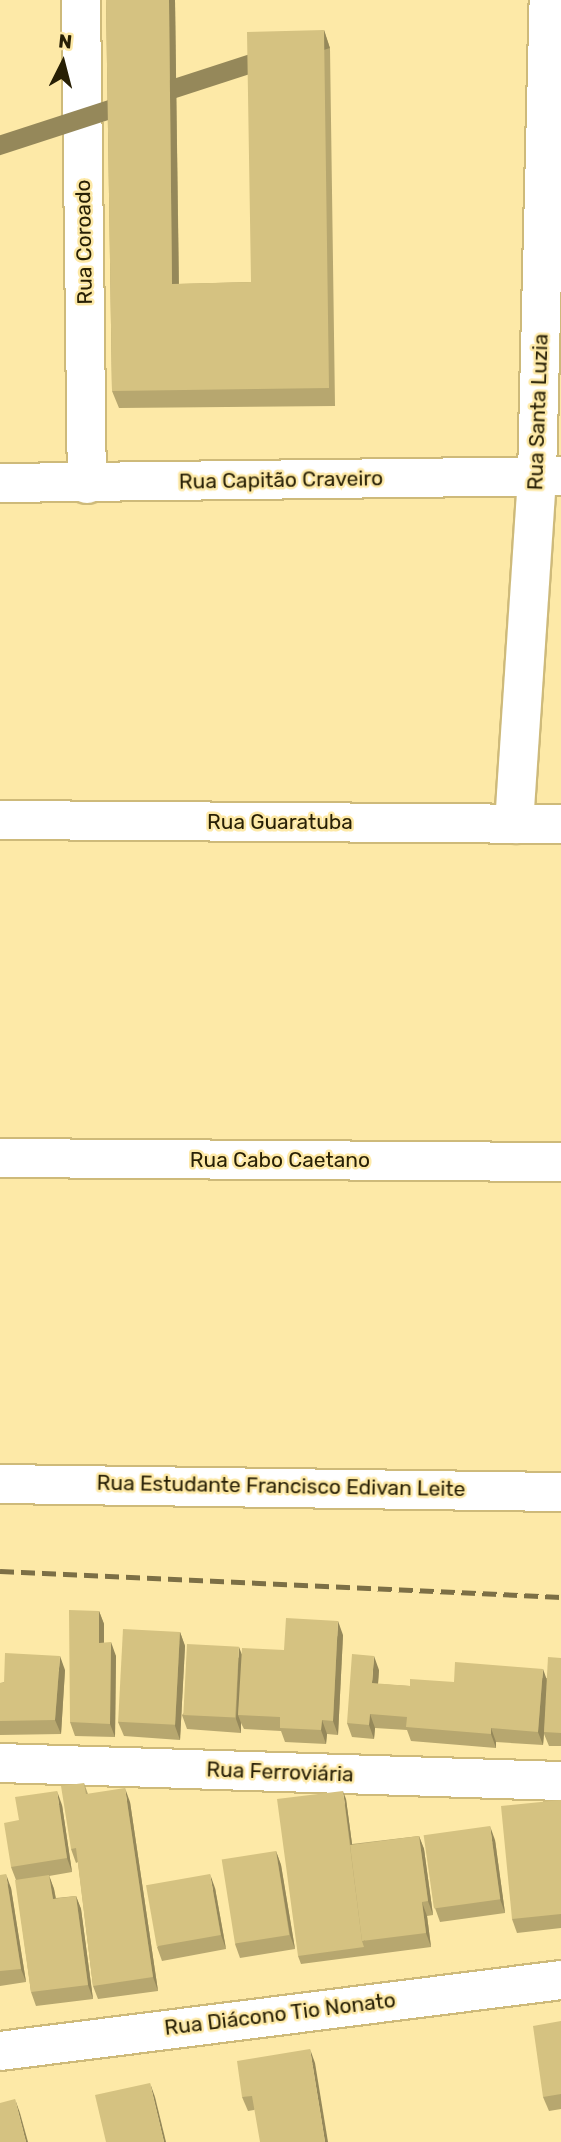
<!DOCTYPE html>
<html>
<head>
<meta charset="utf-8">
<style>
	body { margin:0 }
	#map { position:relative; width:561px; height:2142px; overflow:hidden; background:#fde9a7; font-family:Rubik,sans-serif }
	div>[style] { position:absolute }
	.roads { filter:drop-shadow(2px 0 #ceba7a) drop-shadow(-2px 0 #ceba7a) drop-shadow(0 2px #ceba7a) drop-shadow(0 -2px #ceba7a) }
	.minor>* { height:38px; margin:-19px; padding:0 19px; transform-origin:19px; border-radius:19px; background:#fff }
	.tertiary>* { height:38px; margin:-19px; padding:0 19px; transform-origin:19px; border-radius:19px; background:#fff }
	.rail>* { height:5px; margin-top:-2.5px; transform-origin:0; background:repeating-linear-gradient(90deg,#7c6f45 0 14px,transparent 0 21px) }
	.wall>* { inset:0; background:#b7a76f }
	.shaded-wall>* { inset:0; background:#95885a; transform-origin:0 0 }
	.building>* { inset:0; background:#d5c281; transform-origin:0 0 }
	span { translate:-50% -50%; white-space:nowrap; text-align:center; line-height:1.15; -webkit-text-stroke:5px #fde9a7; paint-order:stroke }
	.street-label { font-size:21px; color:#271f05 }
	.north { position:absolute; left:28px; top:28px; width:70px; height:70px; -webkit-text-stroke:5px #fde9a7; paint-order:stroke; rotate:6deg; font-size:19px; font-weight:700; line-height:28px; text-align:center; color:#271f05 }
	.north::after { content:''; display:block; margin:auto; width:24px; height:32px; background:#271f05; clip-path:polygon(50% 0,100% 100%,50% 72%,0 100%) }
</style>
</head>
<body>
<div id="map">
	<div class="roads">
		<div class="minor">
			<i style="left:81px;top:0;width:484px;rotate:89.3deg"></i>
			<i style="left:0;top:820px;width:561px;rotate:0.41deg"></i>
			<i style="left:514px;top:824px;width:349px;rotate:-86.2deg"></i>
			<i style="left:537px;top:476px;width:476px;rotate:-88.6deg"></i>
			<i style="left:0;top:1158px;width:561px;rotate:0.41deg"></i>
			<i style="left:0;top:1484px;width:561px;rotate:0.82deg"></i>
			<i style="left:0;top:1763px;width:561px;rotate:1.84deg"></i>
			<i style="left:0;top:2051px;width:565px;rotate:-7.21deg"></i>
		</div>
		<div class="tertiary">
			<i style="left:0;top:483px;width:561px;rotate:-0.71deg"></i>
		</div>
	</div>
	<div class="rail">
		<i style="left:0;top:1571px;width:562px;rotate:2.65deg"></i>
	</div>
	<div class="wall">
		<i style="clip-path:polygon(106px 0,175px 0,179px 284px,251px 282px,324px 30px,330px 48px,335px 406px,119px 408px,112px 391px)"></i>
		<i style="clip-path:polygon(99px 1611px,104px 1624px,104px 1643px,116px 1656px,115px 1737px,75px 1736px,70px 1722px)"></i>
		<i style="clip-path:polygon(180px 1632px,185px 1646px,180px 1740px,124px 1736px,118px 1722px)"></i>
		<i style="clip-path:polygon(343px 1635px,338px 1735px,327px 1734px,326px 1744px,285px 1742px,281px 1731px,244px 1729px,241px 1723px,241px 1733px,187px 1729px,182px 1715px,242px 1654px,284px 1650px)"></i>
		<i style="clip-path:polygon(561px 1658px,561px 1746px,549px 1746px,544px 1734px,543px 1745px,496px 1742px,496px 1748px,411px 1741px,407px 1730px,375px 1728px,374px 1739px,352px 1737px,347px 1723px,379px 1670px,378px 1684px,410px 1686px,454px 1682px,547px 1678px)"></i>
		<i style="clip-path:polygon(65px 1670px,61px 1734px,0 1735px,0 1683px)"></i>
		<i style="clip-path:polygon(84px 1783px,88px 1794px,130px 1802px,158px 1991px,98px 1999px,93px 1986px,78px 1862px,76px 1863px,71px 1849px)"></i>
		<i style="clip-path:polygon(346px 1799px,352px 1844px,419px 1836px,424px 1849px,433px 1915px,427px 1916px,431px 1947px,301px 1964px,298px 1956px)"></i>
		<i style="clip-path:polygon(561px 1800px,561px 1928px,517px 1933px,512px 1919px)"></i>
		<i style="clip-path:polygon(62px 1805px,72px 1872px,49px 1876px,54px 1889px,56px 1898px,76px 1896px,81px 1909px,93px 1999px,36px 2006px,31px 1992px,16px 1880px,11px 1867px,19px 1820px)"></i>
		<i style="clip-path:polygon(495px 1840px,505px 1913px,440px 1922px,435px 1908px)"></i>
		<i style="clip-path:polygon(276px 1851px,281px 1865px,295px 1949px,240px 1958px,235px 1944px)"></i>
		<i style="clip-path:polygon(0 1875px,11px 1888px,26px 1982px,0 1986px)"></i>
		<i style="clip-path:polygon(215px 1888px,226px 1949px,162px 1961px,157px 1947px)"></i>
		<i style="clip-path:polygon(561px 2021px,561px 2109px,549px 2111px,543px 2097px)"></i>
		<i style="clip-path:polygon(315px 2063px,254px 2110px,248px 2111px,242px 2097px)"></i>
	</div>
	<div class="shaded-wall">
		<i style="clip-path:polygon(169px 0,175px 0,179px 301px,172px 284px)"></i>
		<i style="left:324px;top:30px;width:19px;height:358px;rotate:72deg"></i>
		<i style="clip-path:polygon(99px 1611px,104px 1624px,104px 1657px,99px 1643px)"></i>
		<i style="clip-path:polygon(338px 1621px,343px 1635px,338px 1735px,333px 1721px)"></i>
		<i style="clip-path:polygon(180px 1632px,185px 1646px,180px 1740px,175px 1726px)"></i>
		<i style="clip-path:polygon(111px 1642px,116px 1656px,115px 1737px,110px 1724px)"></i>
		<i style="clip-path:polygon(239px 1647px,244px 1660px,238px 1715px,241px 1723px,241px 1733px,236px 1719px)"></i>
		<i style="clip-path:polygon(60px 1656px,65px 1670px,61px 1734px,55px 1720px)"></i>
		<i style="clip-path:polygon(374px 1656px,379px 1670px,377px 1697px,372px 1683px)"></i>
		<i style="clip-path:polygon(543px 1669px,548px 1683px,543px 1745px,538px 1732px)"></i>
		<i style="clip-path:polygon(370px 1714px,375px 1728px,374px 1739px,369px 1725px)"></i>
		<i style="clip-path:polygon(322px 1720px,327px 1734px,326px 1744px,321px 1730px)"></i>
		<i style="clip-path:polygon(491px 1728px,496px 1742px,496px 1748px,491px 1734px)"></i>
		<i style="clip-path:polygon(125px 1788px,130px 1802px,158px 1991px,153px 1977px)"></i>
		<i style="clip-path:polygon(57px 1791px,62px 1805px,72px 1872px,67px 1858px)"></i>
		<i style="clip-path:polygon(343px 1791px,346px 1799px,365px 1941px,364px 1941px)"></i>
		<i style="clip-path:polygon(490px 1826px,495px 1840px,505px 1913px,500px 1899px)"></i>
		<i style="clip-path:polygon(419px 1836px,424px 1849px,433px 1915px,428px 1901px)"></i>
		<i style="clip-path:polygon(276px 1851px,281px 1865px,295px 1949px,290px 1935px)"></i>
		<i style="clip-path:polygon(6px 1874px,11px 1888px,26px 1982px,21px 1969px)"></i>
		<i style="clip-path:polygon(210px 1874px,215px 1888px,226px 1949px,221px 1935px)"></i>
		<i style="clip-path:polygon(49px 1875px,54px 1889px,58px 1913px,53px 1899px)"></i>
		<i style="clip-path:polygon(76px 1896px,81px 1909px,93px 1999px,88px 1985px)"></i>
		<i style="clip-path:polygon(422px 1902px,427px 1916px,431px 1947px,426px 1933px)"></i>
		<i style="clip-path:polygon(310px 2049px,315px 2063px,328px 2142px,325px 2142px)"></i>
		<i style="clip-path:polygon(150px 2083px,155px 2097px,166px 2142px,164px 2142px)"></i>
		<i style="clip-path:polygon(15px 2099px,20px 2113px,28px 2142px,26px 2142px)"></i>
	</div>
	<div class="building">
		<i style="clip-path:polygon(106px 0,169px 0,172px 284px,251px 282px,247px 32px,324px 30px,329px 388px,112px 391px)"></i>
		<i style="clip-path:polygon(69px 1610px,99px 1611px,99px 1643px,111px 1642px,110px 1724px,70px 1722px)"></i>
		<i style="clip-path:polygon(286px 1618px,338px 1621px,333px 1721px,322px 1720px,321px 1730px,280px 1728px,280px 1717px,238px 1715px,242px 1648px,284px 1650px)"></i>
		<i style="left:123px;top:1629px;width:57px;height:93px;rotate:3deg"></i>
		<i style="left:187px;top:1644px;width:52px;height:71px;rotate:3deg"></i>
		<i style="clip-path:polygon(5px 1653px,60px 1656px,55px 1720px,0 1721px,0 1683px,4px 1683px)"></i>
		<i style="clip-path:polygon(352px 1654px,374px 1656px,372px 1683px,410px 1686px,410px 1679px,454px 1682px,455px 1662px,543px 1669px,538px 1732px,491px 1728px,491px 1734px,406px 1727px,407px 1717px,370px 1714px,369px 1725px,347px 1723px)"></i>
		<i style="clip-path:polygon(548px 1657px,561px 1658px,561px 1733px,544px 1732px)"></i>
		<i style="clip-path:polygon(84px 1783px,86px 1794px,125px 1788px,153px 1977px,93px 1986px,76px 1848px,71px 1849px,61px 1786px)"></i>
		<i style="clip-path:polygon(57px 1791px,67px 1858px,11px 1867px,4px 1823px,19px 1820px,15px 1797px)"></i>
		<i style="clip-path:polygon(343px 1791px,362px 1941px,364px 1947px,298px 1956px,277px 1799px)"></i>
		<i style="clip-path:polygon(561px 1800px,561px 1914px,512px 1919px,501px 1806px)"></i>
		<i style="left:490px;top:1826px;width:74px;height:67px;rotate:82deg"></i>
		<i style="clip-path:polygon(419px 1836px,428px 1901px,422px 1902px,426px 1933px,362px 1941px,350px 1845px)"></i>
		<i style="left:276px;top:1851px;width:85px;height:55px;rotate:81deg"></i>
		<i style="clip-path:polygon(6px 1874px,21px 1969px,0 1971px,0 1875px)"></i>
		<i style="left:210px;top:1874px;width:62px;height:65px;rotate:80deg"></i>
		<i style="clip-path:polygon(49px 1875px,53px 1899px,76px 1896px,88px 1985px,31px 1992px,15px 1880px)"></i>
		<i style="clip-path:polygon(561px 2021px,561px 2094px,543px 2097px,533px 2026px)"></i>
		<i style="clip-path:polygon(310px 2049px,325px 2142px,260px 2142px,252px 2096px,242px 2097px,237px 2061px)"></i>
		<i style="clip-path:polygon(150px 2083px,164px 2142px,106px 2142px,95px 2095px)"></i>
		<i style="clip-path:polygon(15px 2099px,26px 2142px,0 2142px,0 2103px)"></i>
	</div>
	<div class="street-label">
		<span style="left:84px;top:242px;rotate:-91deg">Rua Coroado</span>
		<span style="left:538px;top:412px;rotate:-88deg">Rua Santa Luzia</span>
		<span style="left:281px;top:480px;rotate:-1deg">Rua Capitão Craveiro</span>
		<span style="left:280px;top:822px">Rua Guaratuba</span>
		<span style="left:280px;top:1160px">Rua Cabo Caetano</span>
		<span style="left:281px;top:1486px;rotate:1deg">Rua Estudante Francisco Edivan Leite</span>
		<span style="left:280px;top:1772px;rotate:2deg">Rua Ferroviária</span>
		<span style="left:280px;top:2014px;rotate:-7deg">Rua Diácono Tio Nonato</span>
	</div>
	<div class="north">N</div>
</div>
</body>
</html>
